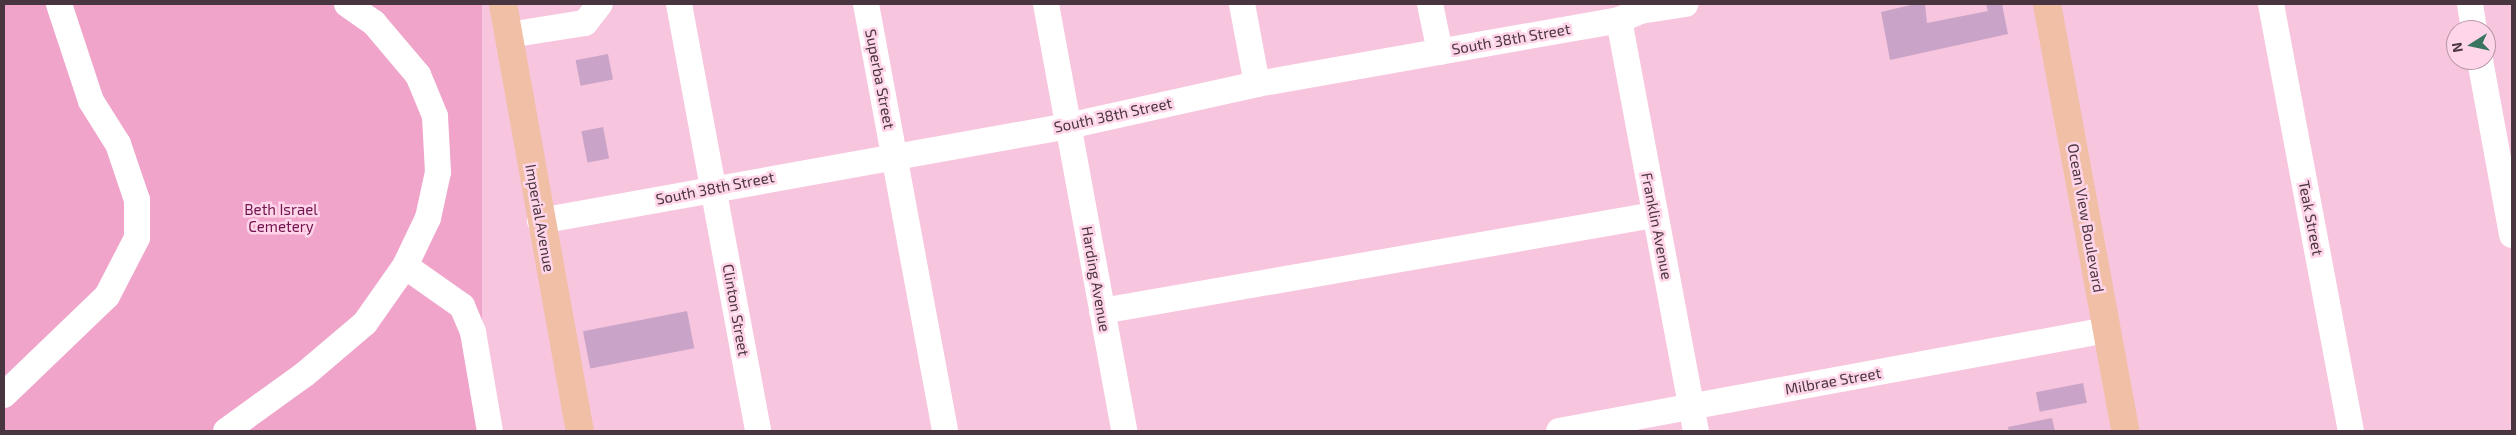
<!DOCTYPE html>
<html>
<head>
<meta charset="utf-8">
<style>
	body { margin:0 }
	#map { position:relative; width:2516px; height:435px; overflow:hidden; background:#f7c5dd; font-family:"Exo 2",sans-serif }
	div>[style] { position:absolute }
	.green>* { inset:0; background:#f0a4ca; transform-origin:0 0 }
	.building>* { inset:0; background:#caa4c8; transform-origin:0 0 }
	.minor>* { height:26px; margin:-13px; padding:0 13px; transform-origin:13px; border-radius:13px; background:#fff }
	.major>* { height:28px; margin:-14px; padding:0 14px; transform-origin:14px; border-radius:14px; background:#f0bfa6 }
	span { translate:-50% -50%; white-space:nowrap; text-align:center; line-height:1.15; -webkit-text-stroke:5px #ffd5e9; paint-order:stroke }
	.street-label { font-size:15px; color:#49353f }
	.park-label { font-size:15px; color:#73144f }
	.frame { position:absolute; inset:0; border:5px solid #49353f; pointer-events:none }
	.north { position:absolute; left:2446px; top:20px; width:50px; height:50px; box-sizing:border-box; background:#ffd5e9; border:1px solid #b695a5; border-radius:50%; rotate:260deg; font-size:14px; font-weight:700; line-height:20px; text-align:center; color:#49353f }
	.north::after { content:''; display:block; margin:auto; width:18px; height:22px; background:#397560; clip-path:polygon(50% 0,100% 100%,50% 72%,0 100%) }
</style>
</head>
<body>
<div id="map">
	<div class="green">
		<i style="left:4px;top:4px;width:478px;height:427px"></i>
	</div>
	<div class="building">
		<i style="clip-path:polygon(1915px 4px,1925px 4px,1927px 23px,1988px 11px,1986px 4px,2002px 4px,2008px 34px,1890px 60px,1881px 12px)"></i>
		<i style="left:608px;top:54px;width:26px;height:33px;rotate:79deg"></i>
		<i style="left:603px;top:127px;width:32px;height:22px;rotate:79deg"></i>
		<i style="left:687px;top:311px;width:38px;height:106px;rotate:79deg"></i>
		<i style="left:2083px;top:383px;width:20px;height:48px;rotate:79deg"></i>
		<i style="clip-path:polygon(2052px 418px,2055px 431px,2009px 431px,2008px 427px)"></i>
	</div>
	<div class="minor">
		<i style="left:679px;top:4px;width:434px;rotate:79.5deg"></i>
		<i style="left:866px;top:4px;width:434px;rotate:79.5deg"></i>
		<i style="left:1046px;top:4px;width:434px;rotate:79.6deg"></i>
		<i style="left:1242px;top:4px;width:81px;rotate:79.4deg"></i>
		<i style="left:1430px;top:4px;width:49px;rotate:78.2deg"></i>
		<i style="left:2271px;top:4px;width:434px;rotate:79.4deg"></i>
		<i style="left:2470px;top:4px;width:26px;rotate:81deg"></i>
		<i style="left:1619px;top:20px;width:418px;rotate:79.4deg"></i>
		<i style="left:509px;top:35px;width:77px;rotate:-9deg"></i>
		<i style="left:585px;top:23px;width:24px;rotate:-52deg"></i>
		<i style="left:2480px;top:60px;width:178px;rotate:79.6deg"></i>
		<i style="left:540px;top:221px;width:536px;rotate:-10.2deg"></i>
		<i style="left:1068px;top:126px;width:194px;rotate:-12.5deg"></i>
		<i style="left:1257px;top:84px;width:368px;rotate:-10deg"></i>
		<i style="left:1619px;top:20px;width:23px;rotate:-23deg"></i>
		<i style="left:1640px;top:11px;width:46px;rotate:-8.8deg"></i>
		<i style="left:405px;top:266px;width:70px;rotate:35.1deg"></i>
		<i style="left:462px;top:306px;width:28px;rotate:67deg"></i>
		<i style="left:473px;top:332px;width:100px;rotate:80.3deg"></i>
		<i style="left:1102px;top:311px;width:560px;rotate:-9.87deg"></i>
		<i style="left:4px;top:395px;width:143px;rotate:-43.9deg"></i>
		<i style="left:107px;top:296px;width:65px;rotate:-62.7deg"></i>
		<i style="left:137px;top:238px;width:38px;rotate:-90deg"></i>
		<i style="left:137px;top:200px;width:59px;rotate:-108.7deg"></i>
		<i style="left:118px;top:144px;width:51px;rotate:-122.1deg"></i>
		<i style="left:91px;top:101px;width:102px;rotate:-108.3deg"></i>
		<i style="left:226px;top:431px;width:97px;rotate:-35.8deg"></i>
		<i style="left:305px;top:374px;width:79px;rotate:-40.4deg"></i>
		<i style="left:365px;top:323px;width:70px;rotate:-54.9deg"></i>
		<i style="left:405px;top:266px;width:53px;rotate:-64.4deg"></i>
		<i style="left:428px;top:218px;width:47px;rotate:-77.7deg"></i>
		<i style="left:438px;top:172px;width:56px;rotate:-93.1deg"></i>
		<i style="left:435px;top:116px;width:44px;rotate:-112.5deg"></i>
		<i style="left:418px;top:75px;width:68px;rotate:-130.2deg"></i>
		<i style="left:374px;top:23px;width:33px;rotate:-145deg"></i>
		<i style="left:1559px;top:431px;width:557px;rotate:-10.44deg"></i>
	</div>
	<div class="major">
		<i style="left:503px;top:4px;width:434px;rotate:79.8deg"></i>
		<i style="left:2047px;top:4px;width:434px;rotate:79.6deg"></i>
	</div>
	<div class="street-label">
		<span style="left:1511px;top:39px;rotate:-10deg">South 38th Street</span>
		<span style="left:880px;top:79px;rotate:79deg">Superba Street</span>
		<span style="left:1113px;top:115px;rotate:-12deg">South 38th Street</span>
		<span style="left:715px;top:188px;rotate:-11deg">South 38th Street</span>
		<span style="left:540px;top:218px;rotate:80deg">Imperial Avenue</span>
		<span style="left:2086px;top:218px;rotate:80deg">Ocean View Boulevard</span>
		<span style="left:2311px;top:218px;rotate:79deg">Teak Street</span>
		<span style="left:1657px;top:226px;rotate:79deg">Franklin Avenue</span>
		<span style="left:1096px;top:279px;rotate:80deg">Harding Avenue</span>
		<span style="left:736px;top:310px;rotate:80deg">Clinton Street</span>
		<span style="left:1833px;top:381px;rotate:-10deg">Milbrae Street</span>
	</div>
	<div class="park-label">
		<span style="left:281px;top:218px">Beth Israel<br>Cemetery</span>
	</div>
	<div class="frame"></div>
	<div class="north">N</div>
</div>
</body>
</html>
